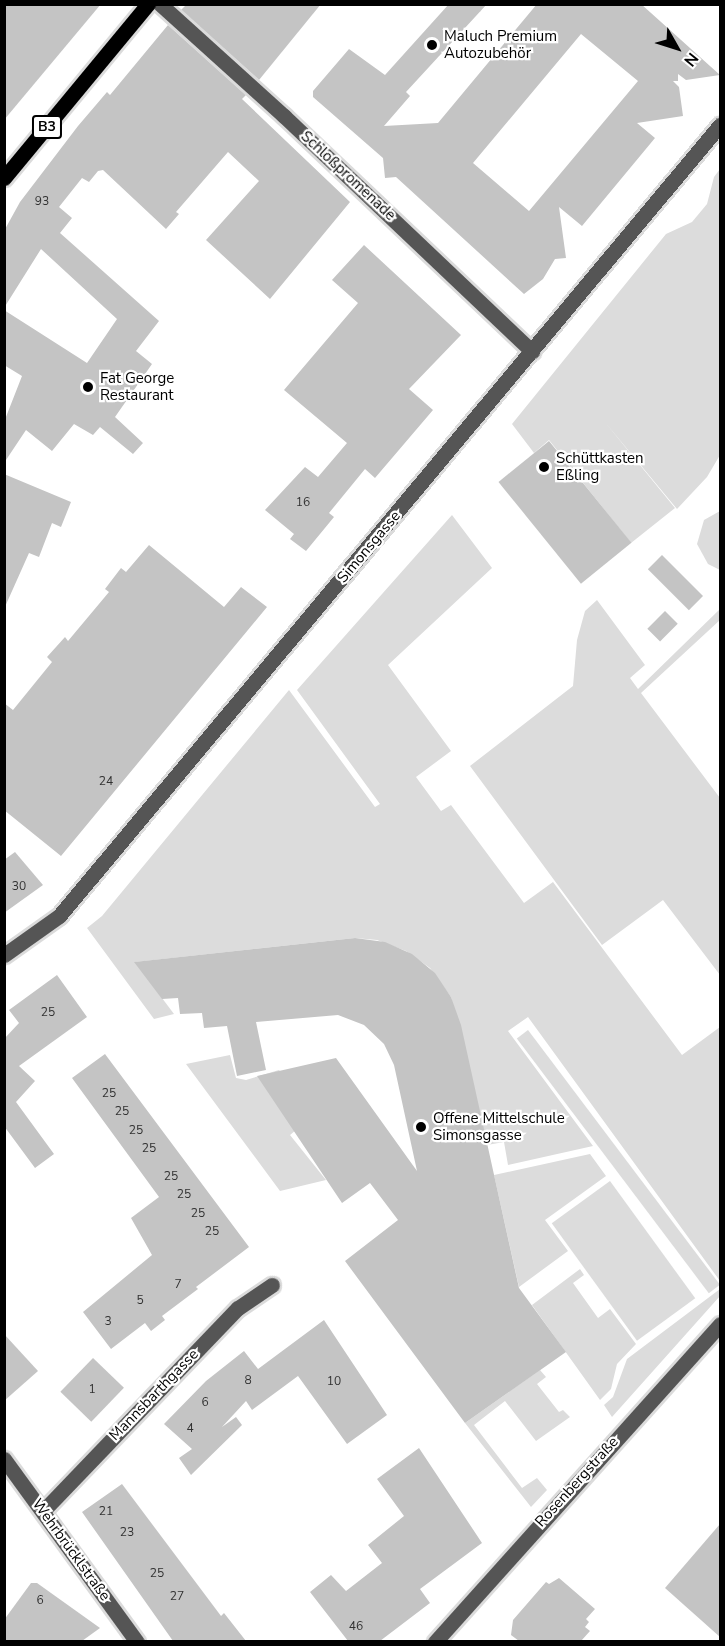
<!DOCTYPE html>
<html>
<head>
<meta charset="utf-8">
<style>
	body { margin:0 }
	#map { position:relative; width:725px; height:1646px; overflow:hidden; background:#fff; font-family:"Nunito Sans",sans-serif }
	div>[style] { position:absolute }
	.green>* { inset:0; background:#dcdcdc; transform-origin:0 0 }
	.building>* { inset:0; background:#c4c4c4; transform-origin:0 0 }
	.roads { filter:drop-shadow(2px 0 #dbdbdb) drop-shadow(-2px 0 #dbdbdb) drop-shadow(0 2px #dbdbdb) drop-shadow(0 -2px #dbdbdb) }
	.minor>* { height:15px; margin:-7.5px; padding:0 7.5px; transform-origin:7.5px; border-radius:7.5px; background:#555 }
	.major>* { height:15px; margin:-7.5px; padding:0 7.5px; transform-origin:7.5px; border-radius:7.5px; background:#000 }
	.dots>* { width:16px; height:16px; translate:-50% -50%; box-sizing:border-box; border:3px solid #fff; border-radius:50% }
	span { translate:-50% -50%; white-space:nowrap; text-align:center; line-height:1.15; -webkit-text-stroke:4.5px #fff; paint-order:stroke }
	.number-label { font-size:12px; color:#313131 }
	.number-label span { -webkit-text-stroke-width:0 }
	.shield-label span { padding:2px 4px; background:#fff; border:2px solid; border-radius:4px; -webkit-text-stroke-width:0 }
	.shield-label { font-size:14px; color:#000; font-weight:700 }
	.poi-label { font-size:15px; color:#000 }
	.left { translate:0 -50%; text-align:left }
	.street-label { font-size:15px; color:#000 }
	.frame { position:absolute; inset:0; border:6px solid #000; pointer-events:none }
	.north { position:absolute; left:647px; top:18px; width:60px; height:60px; -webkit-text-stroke:4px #fff; paint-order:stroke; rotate:129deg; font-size:16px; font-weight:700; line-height:24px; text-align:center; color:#000 }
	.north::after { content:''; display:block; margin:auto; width:21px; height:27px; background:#000; clip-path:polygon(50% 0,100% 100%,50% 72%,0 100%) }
</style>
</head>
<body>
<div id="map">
	<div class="green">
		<i style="clip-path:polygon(720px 169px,720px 455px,707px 477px,677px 509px,604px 421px,675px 508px,631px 543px,549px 440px,534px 453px,512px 424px,666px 234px,692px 222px,707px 204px,714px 177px)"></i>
		<i style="clip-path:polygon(720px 511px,720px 570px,708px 564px,697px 544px,704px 520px)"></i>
		<i style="clip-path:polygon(452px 515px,492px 568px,388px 665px,451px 751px,416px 777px,441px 811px,451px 805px,524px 903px,553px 882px,682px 1055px,720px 1027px,720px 1281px,528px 1017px,508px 1031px,593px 1146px,508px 1165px,504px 1142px,487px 1145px,451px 997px,430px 968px,406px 951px,377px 940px,355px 938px,135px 962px,174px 1014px,154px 1019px,87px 928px,102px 916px,289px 690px,375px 807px,380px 804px,297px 690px)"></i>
		<i style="clip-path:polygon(597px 600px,645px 665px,630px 678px,638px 689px,720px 609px,720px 620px,641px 693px,720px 798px,720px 975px,663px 900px,602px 945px,470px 766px,573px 686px,577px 640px,585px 611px)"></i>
		<i style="left:528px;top:1030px;width:319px;height:14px;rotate:53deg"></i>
		<i style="clip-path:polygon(230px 1055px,236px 1078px,246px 1080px,279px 1070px,286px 1078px,296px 1130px,290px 1135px,326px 1180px,280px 1191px,186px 1064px)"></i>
		<i style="clip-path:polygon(590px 1154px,606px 1176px,545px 1220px,568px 1251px,519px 1287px,494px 1175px)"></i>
		<i style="left:610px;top:1181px;width:145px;height:72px;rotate:54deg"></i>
		<i style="clip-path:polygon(580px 1269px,584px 1275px,573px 1283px,598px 1318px,610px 1309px,636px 1344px,617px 1364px,611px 1389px,600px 1400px,532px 1305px)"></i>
		<i style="clip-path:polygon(720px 1289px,720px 1296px,612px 1417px,604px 1405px,613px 1397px,627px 1359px)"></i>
		<i style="clip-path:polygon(540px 1370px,546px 1377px,537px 1384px,559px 1412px,563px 1410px,570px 1417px,536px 1441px,505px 1401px,474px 1425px,522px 1488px,537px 1478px,547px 1490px,531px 1507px,465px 1423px)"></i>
	</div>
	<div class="building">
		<i style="clip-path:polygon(4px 4px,101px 4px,4px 120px)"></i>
		<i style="clip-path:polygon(187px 4px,321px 4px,259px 80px,181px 10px)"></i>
		<i style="clip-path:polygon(evenodd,449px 4px,487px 4px,406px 92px,410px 96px,384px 126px,438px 123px,537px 4px,641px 4px,720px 75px,686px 80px,678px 74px,678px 81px,673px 81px,679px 87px,683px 116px,637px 123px,655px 138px,582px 226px,559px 207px,566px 258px,555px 259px,543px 279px,524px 294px,396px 177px,385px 178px,383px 158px,313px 97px,313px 91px,349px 49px,385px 75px,449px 4px,581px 34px,638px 81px,529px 211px,473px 163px,581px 34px)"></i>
		<i style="clip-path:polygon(168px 25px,246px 95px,242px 99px,350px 202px,270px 299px,206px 240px,259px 181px,228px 152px,176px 212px,179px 214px,166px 229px,103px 170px,98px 171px,89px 182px,82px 178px,59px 207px,72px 218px,60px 233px,159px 321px,136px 351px,152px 364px,115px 417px,143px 443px,133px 454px,100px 427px,93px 435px,74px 424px,52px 451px,26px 430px,4px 463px,4px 422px,22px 376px,4px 365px,4px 310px,87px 363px,117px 319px,41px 249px,4px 308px,4px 231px,20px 202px,78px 126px,107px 92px,110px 95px)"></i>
		<i style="clip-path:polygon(364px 245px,461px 335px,409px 389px,433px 410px,375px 478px,365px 469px,329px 513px,334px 517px,306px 551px,290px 539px,294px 534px,265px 510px,305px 467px,318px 477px,347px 443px,284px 390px,358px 303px,332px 280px)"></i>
		<i style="left:549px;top:441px;width:131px;height:65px;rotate:51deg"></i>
		<i style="clip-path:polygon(4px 474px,71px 502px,61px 527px,52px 523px,39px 557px,29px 553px,4px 609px)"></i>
		<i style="clip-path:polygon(149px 545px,224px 607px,241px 587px,267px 607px,61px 856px,4px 810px,4px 703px,13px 710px,52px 662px,47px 657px,65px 637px,68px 641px,109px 592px,105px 589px,121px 568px,126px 572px)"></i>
		<i style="left:662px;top:555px;width:58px;height:20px;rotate:45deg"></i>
		<i style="left:665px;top:611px;width:18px;height:25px;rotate:45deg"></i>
		<i style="clip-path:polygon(15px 852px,43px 885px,4px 913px,4px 860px)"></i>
		<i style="clip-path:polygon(355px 938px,385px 942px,412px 954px,435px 973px,451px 997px,461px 1025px,519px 1288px,566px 1352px,465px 1423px,345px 1261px,398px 1220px,370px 1183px,342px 1203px,257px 1076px,336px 1058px,417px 1171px,394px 1065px,384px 1044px,364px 1025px,338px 1015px,256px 1022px,266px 1070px,237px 1076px,227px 1026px,204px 1028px,202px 1013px,180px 1014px,178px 998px,162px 999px,134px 962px)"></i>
		<i style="clip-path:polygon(57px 975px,87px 1017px,19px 1066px,35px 1081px,16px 1102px,54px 1154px,35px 1168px,4px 1126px,4px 1039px,19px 1023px,9px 1010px)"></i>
		<i style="clip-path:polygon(105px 1054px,249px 1247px,196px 1287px,198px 1289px,162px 1316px,165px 1320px,151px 1331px,145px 1323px,111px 1349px,83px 1312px,152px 1255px,131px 1218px,159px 1197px,72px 1078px)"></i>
		<i style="clip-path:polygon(324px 1320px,387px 1415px,347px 1444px,298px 1376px,252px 1410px,246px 1401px,222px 1427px,236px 1417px,242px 1425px,191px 1475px,179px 1458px,192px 1449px,164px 1424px,206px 1381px,244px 1351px,258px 1369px)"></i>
		<i style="clip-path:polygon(4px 1334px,38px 1371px,4px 1401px)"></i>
		<i style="left:93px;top:1358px;width:43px;height:47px;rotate:44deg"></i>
		<i style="clip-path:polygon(419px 1448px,482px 1543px,420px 1589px,430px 1603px,380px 1641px,348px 1641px,310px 1592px,331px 1575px,346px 1591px,382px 1563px,368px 1545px,404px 1516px,377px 1479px)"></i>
		<i style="clip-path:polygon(122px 1484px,221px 1616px,224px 1613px,246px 1641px,173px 1641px,82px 1512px)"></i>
		<i style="clip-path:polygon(720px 1524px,720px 1637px,665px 1588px)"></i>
		<i style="clip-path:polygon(559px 1578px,595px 1609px,586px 1619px,589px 1622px,585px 1627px,590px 1631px,581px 1641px,519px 1641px,511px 1635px,513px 1620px,546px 1582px,549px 1584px)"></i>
		<i style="clip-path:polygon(31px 1583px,37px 1583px,100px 1628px,82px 1641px,4px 1641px,4px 1620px)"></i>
	</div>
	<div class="roads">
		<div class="minor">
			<i style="left:160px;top:4px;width:167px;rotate:42.1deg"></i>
			<i style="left:284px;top:116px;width:342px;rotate:43.5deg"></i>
			<i style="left:4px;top:955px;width:67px;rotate:-35.3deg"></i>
			<i style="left:59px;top:916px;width:1031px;rotate:-50.12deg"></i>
			<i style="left:4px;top:1459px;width:226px;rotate:54deg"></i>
			<i style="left:43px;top:1511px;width:281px;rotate:-46.2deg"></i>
			<i style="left:238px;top:1308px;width:41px;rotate:-34.1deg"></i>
			<i style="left:435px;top:1642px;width:427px;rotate:-48.1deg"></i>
		</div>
		<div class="major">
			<i style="left:4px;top:178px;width:226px;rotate:-50.4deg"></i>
		</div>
	</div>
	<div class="dots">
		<i style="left:432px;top:45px;background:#000"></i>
		<i style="left:88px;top:387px;background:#000"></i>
		<i style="left:544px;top:467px;background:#000"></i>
		<i style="left:421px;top:1127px;background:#000"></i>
	</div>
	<div class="number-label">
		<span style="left:42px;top:202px">93</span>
		<span style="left:303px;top:503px">16</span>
		<span style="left:106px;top:782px">24</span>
		<span style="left:19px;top:887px">30</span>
		<span style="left:48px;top:1013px">25</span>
		<span style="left:109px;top:1094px">25</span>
		<span style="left:122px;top:1112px">25</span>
		<span style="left:136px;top:1131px">25</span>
		<span style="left:149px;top:1149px">25</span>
		<span style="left:171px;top:1177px">25</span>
		<span style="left:184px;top:1195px">25</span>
		<span style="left:198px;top:1214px">25</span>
		<span style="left:212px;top:1232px">25</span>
		<span style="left:178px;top:1285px">7</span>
		<span style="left:140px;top:1301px">5</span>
		<span style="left:108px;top:1322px">3</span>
		<span style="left:248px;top:1381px">8</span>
		<span style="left:334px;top:1382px">10</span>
		<span style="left:92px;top:1390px">1</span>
		<span style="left:205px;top:1403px">6</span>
		<span style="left:190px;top:1429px">4</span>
		<span style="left:106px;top:1512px">21</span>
		<span style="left:127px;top:1533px">23</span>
		<span style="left:157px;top:1574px">25</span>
		<span style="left:177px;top:1597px">27</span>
		<span style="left:40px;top:1601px">6</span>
		<span style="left:356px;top:1627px">46</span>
	</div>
	<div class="shield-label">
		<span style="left:47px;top:127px">B3</span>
	</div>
	<div class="poi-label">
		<span class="left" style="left:444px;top:45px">Maluch Premium<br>Autozubehör</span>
		<span class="left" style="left:100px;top:387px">Fat George<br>Restaurant</span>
		<span class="left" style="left:556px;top:467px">Schüttkasten<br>Eßling</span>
		<span class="left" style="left:433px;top:1127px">Offene Mittelschule<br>Simonsgasse</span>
	</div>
	<div class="street-label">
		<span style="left:348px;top:176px;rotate:43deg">Schloßpromenade</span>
		<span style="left:369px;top:547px;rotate:-50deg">Simonsgasse</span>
		<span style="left:154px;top:1395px;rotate:-46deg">Mannsbarthgasse</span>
		<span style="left:577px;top:1482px;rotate:-48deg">Rosenbergstraße</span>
		<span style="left:71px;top:1550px;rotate:54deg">Wehrbrücklstraße</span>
	</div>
	<div class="frame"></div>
	<div class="north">N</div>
</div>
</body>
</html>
